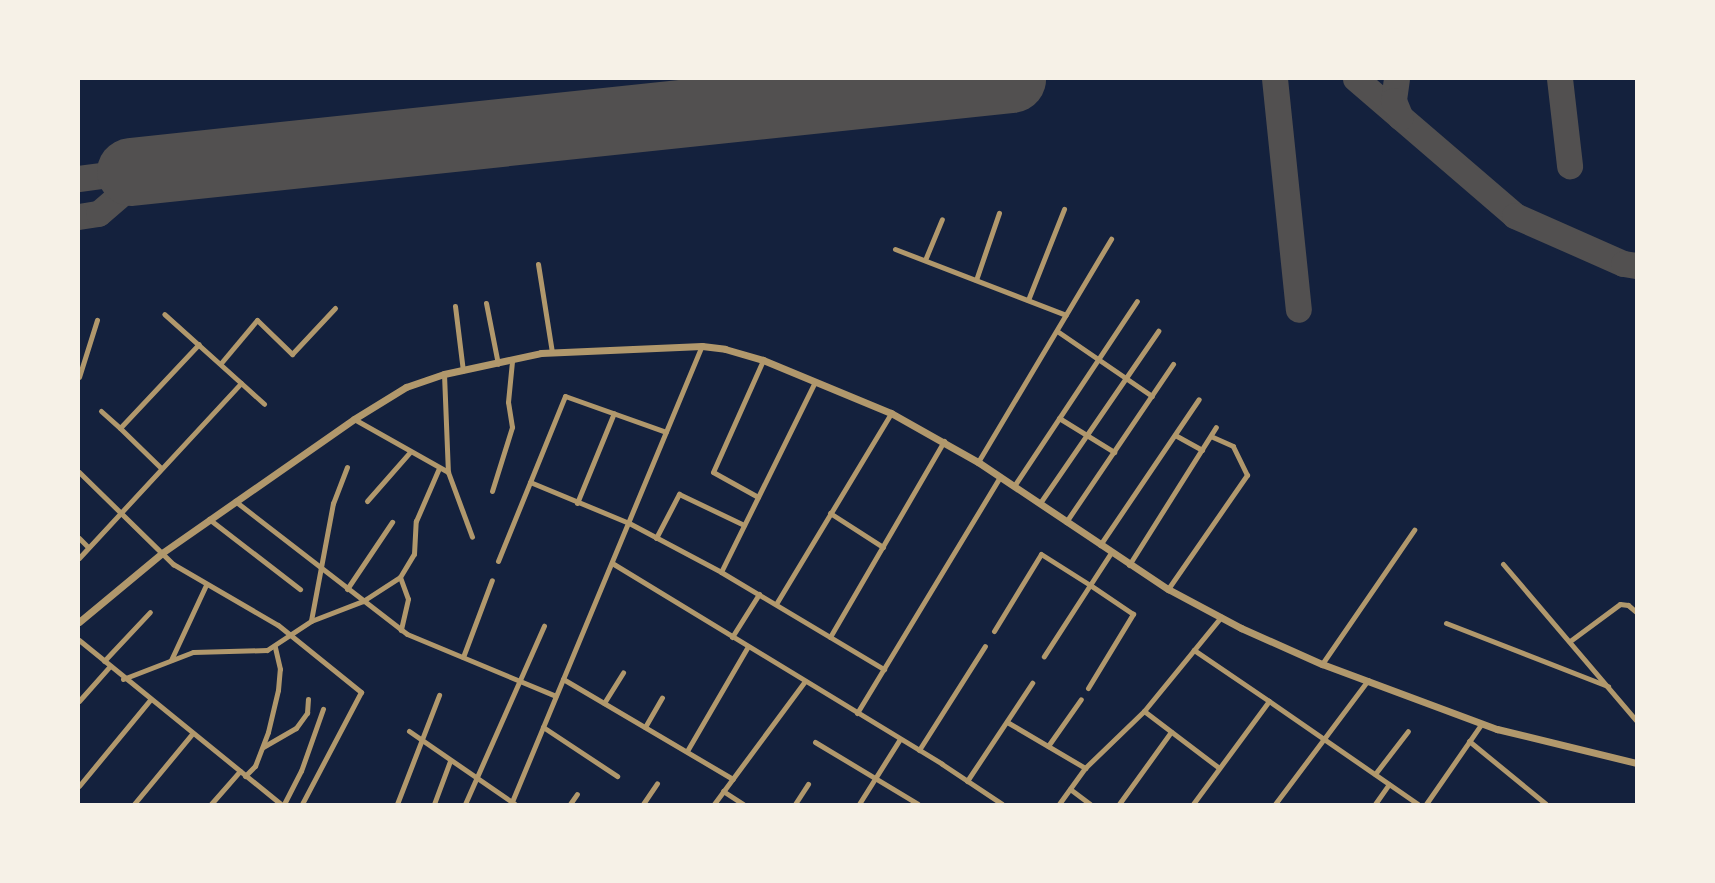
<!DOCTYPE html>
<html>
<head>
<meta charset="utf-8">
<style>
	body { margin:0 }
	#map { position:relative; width:1715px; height:883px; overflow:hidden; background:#14213d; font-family:"PT Sans Narrow",sans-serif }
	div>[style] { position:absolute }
	.taxiway>* { height:26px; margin:-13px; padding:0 13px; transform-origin:13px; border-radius:13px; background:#525050 }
	.runway>* { height:68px; margin:-34px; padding:0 34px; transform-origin:34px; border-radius:34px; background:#525050 }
	.minor>* { height:5px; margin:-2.5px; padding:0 2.5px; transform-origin:2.5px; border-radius:2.5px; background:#b1986c }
	.tertiary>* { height:7px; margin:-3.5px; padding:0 3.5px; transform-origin:3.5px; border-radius:3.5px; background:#b1986c }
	span { translate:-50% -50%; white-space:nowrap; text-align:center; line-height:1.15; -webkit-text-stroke:5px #f6f1e7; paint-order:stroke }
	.frame { position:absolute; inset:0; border:80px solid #f6f1e7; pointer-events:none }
</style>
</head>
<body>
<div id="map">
	<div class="taxiway">
		<i style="left:1275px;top:79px;width:232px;rotate:84.1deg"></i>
		<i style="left:1356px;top:79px;width:210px;rotate:40.7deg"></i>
		<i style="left:1515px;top:216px;width:119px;rotate:23.8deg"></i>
		<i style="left:1624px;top:264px;width:12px;rotate:9deg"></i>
		<i style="left:1397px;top:79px;width:22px;rotate:98deg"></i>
		<i style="left:1394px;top:101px;width:18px;rotate:68deg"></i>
		<i style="left:1560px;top:79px;width:88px;rotate:83.4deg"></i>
		<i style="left:79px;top:179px;width:52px;rotate:-7.7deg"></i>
		<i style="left:79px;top:217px;width:20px;rotate:-9deg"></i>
		<i style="left:99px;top:214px;width:67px;rotate:-40.8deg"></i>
	</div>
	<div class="runway">
		<i style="left:131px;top:172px;width:886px;rotate:-6.03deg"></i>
	</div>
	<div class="minor">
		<i style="left:895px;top:249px;width:183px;rotate:21.1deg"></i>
		<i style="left:925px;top:260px;width:44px;rotate:-67.5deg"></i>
		<i style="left:538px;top:264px;width:89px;rotate:81deg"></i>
		<i style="left:976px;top:280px;width:71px;rotate:-71.1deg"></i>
		<i style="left:1028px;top:300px;width:98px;rotate:-68.4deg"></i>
		<i style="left:486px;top:303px;width:62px;rotate:78.9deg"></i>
		<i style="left:455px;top:306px;width:65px;rotate:83deg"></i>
		<i style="left:1057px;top:331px;width:115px;rotate:34.4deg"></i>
		<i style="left:221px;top:363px;width:56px;rotate:-50.1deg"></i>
		<i style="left:257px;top:320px;width:49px;rotate:44.2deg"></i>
		<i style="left:292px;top:354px;width:63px;rotate:-46.9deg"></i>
		<i style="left:444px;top:374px;width:98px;rotate:87.7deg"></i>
		<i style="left:79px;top:377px;width:60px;rotate:-72.5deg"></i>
		<i style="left:241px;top:383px;width:31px;rotate:42deg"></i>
		<i style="left:101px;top:411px;width:25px;rotate:42deg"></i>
		<i style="left:1059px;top:418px;width:65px;rotate:31.7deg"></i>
		<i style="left:354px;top:419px;width:108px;rotate:29.4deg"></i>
		<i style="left:448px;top:472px;width:69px;rotate:69.7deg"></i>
		<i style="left:1175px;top:435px;width:31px;rotate:29deg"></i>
		<i style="left:978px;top:462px;width:260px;rotate:-59.2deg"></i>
		<i style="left:347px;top:467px;width:39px;rotate:111deg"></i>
		<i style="left:333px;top:503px;width:120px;rotate:100.6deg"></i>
		<i style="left:311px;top:621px;width:56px;rotate:-21deg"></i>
		<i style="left:363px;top:601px;width:44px;rotate:-33deg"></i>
		<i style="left:400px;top:577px;width:27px;rotate:-59deg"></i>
		<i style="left:414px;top:554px;width:33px;rotate:-87deg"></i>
		<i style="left:416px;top:521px;width:58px;rotate:-66.5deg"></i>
		<i style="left:161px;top:468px;width:57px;rotate:-135.7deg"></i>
		<i style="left:120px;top:428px;width:115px;rotate:-46.8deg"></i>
		<i style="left:79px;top:472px;width:132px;rotate:44.4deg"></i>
		<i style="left:173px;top:564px;width:121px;rotate:30.2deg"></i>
		<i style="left:278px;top:625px;width:107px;rotate:38.9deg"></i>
		<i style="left:361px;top:692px;width:127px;rotate:117.8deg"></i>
		<i style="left:530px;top:482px;width:107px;rotate:22.5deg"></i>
		<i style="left:629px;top:523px;width:104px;rotate:28deg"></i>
		<i style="left:721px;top:572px;width:212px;rotate:-63.7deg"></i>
		<i style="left:1014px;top:486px;width:222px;rotate:-56.4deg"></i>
		<i style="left:492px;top:491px;width:67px;rotate:-72.6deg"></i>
		<i style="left:512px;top:427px;width:25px;rotate:-99deg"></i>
		<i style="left:508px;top:402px;width:41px;rotate:-84.4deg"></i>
		<i style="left:758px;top:497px;width:51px;rotate:-150.9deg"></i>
		<i style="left:713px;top:472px;width:123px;rotate:-65.9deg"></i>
		<i style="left:235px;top:501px;width:217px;rotate:37.7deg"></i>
		<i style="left:407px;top:634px;width:161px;rotate:22.6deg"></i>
		<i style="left:367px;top:501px;width:65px;rotate:-48.7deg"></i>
		<i style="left:577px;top:503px;width:97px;rotate:-67.7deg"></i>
		<i style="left:1040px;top:503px;width:209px;rotate:-55.5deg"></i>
		<i style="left:830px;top:513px;width:63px;rotate:32.7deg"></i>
		<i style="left:209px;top:519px;width:115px;rotate:37.6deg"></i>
		<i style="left:1066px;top:522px;width:191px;rotate:-55.9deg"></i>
		<i style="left:79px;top:538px;width:13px;rotate:45deg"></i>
		<i style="left:656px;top:538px;width:50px;rotate:-62.4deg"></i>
		<i style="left:679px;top:494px;width:72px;rotate:25.5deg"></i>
		<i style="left:1100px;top:545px;width:176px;rotate:-55.9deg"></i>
		<i style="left:79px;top:558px;width:238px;rotate:-47.2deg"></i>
		<i style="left:241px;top:383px;width:103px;rotate:-138.1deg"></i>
		<i style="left:498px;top:561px;width:178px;rotate:-67.9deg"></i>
		<i style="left:565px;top:396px;width:107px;rotate:19.6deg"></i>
		<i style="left:612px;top:563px;width:386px;rotate:31.3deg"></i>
		<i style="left:942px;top:764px;width:72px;rotate:33.7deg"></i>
		<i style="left:1503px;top:564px;width:205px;rotate:49.6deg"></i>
		<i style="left:1129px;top:565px;width:163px;rotate:-57.8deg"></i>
		<i style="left:721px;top:572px;width:190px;rotate:30.8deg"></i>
		<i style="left:400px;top:577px;width:23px;rotate:70deg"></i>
		<i style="left:408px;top:599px;width:32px;rotate:103deg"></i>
		<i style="left:347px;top:589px;width:81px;rotate:-56.1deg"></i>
		<i style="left:1168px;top:589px;width:139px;rotate:-55.3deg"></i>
		<i style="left:1247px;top:475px;width:32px;rotate:-116deg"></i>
		<i style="left:1233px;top:446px;width:24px;rotate:-156deg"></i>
		<i style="left:776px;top:604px;width:223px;rotate:-58.9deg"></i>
		<i style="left:1446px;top:623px;width:174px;rotate:21.3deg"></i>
		<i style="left:994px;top:631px;width:90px;rotate:-58.6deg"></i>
		<i style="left:1041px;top:554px;width:58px;rotate:32.3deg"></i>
		<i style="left:1090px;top:585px;width:85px;rotate:122.9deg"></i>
		<i style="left:732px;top:637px;width:51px;rotate:-57.9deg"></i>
		<i style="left:830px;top:637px;width:227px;rotate:-59.8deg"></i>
		<i style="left:79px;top:640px;width:260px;rotate:39.1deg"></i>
		<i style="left:1570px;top:641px;width:62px;rotate:-36.5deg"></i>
		<i style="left:1620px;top:604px;width:8px;rotate:7deg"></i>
		<i style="left:1628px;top:605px;width:11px;rotate:41deg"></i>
		<i style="left:463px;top:657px;width:82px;rotate:-69.4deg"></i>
		<i style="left:171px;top:660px;width:83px;rotate:-65deg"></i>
		<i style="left:104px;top:661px;width:67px;rotate:-46.8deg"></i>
		<i style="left:1322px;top:664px;width:163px;rotate:-55.5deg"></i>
		<i style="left:123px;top:679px;width:75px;rotate:-21.1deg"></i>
		<i style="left:193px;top:652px;width:74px;rotate:-1.5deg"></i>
		<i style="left:267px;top:650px;width:53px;rotate:-33.4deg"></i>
		<i style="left:563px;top:679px;width:197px;rotate:30.5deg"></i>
		<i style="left:1088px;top:688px;width:87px;rotate:-58.7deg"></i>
		<i style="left:1133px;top:614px;width:52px;rotate:-146deg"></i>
		<i style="left:1090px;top:585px;width:38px;rotate:-57deg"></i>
		<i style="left:79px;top:701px;width:47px;rotate:-48.5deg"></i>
		<i style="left:1269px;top:701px;width:181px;rotate:34.7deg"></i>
		<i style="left:604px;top:703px;width:36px;rotate:-58deg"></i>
		<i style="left:1144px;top:711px;width:94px;rotate:37.2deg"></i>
		<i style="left:857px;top:713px;width:276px;rotate:-58.8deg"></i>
		<i style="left:1007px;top:722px;width:91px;rotate:30.5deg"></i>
		<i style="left:543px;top:727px;width:89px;rotate:33.5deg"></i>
		<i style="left:645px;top:727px;width:34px;rotate:-60deg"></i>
		<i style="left:409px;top:731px;width:129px;rotate:34.6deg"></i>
		<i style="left:1469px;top:741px;width:99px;rotate:39.3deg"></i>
		<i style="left:815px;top:742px;width:120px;rotate:31deg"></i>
		<i style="left:1048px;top:746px;width:57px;rotate:-54.9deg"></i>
		<i style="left:263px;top:747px;width:38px;rotate:-30deg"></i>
		<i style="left:296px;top:728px;width:19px;rotate:-54deg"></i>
		<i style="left:307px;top:713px;width:14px;rotate:-86deg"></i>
		<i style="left:919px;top:750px;width:123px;rotate:-57.6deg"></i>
		<i style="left:687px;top:751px;width:121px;rotate:-59.8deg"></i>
		<i style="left:1375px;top:774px;width:54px;rotate:-52.5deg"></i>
		<i style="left:245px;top:776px;width:14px;rotate:-45deg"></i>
		<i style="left:255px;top:766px;width:36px;rotate:-69deg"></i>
		<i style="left:268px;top:732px;width:43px;rotate:-76.6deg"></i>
		<i style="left:278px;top:690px;width:21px;rotate:-85deg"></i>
		<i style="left:280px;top:669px;width:23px;rotate:-103deg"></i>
		<i style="left:967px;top:781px;width:118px;rotate:-56.4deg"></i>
		<i style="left:79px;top:786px;width:112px;rotate:-50.5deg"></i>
		<i style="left:1070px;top:789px;width:25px;rotate:37deg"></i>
		<i style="left:723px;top:791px;width:24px;rotate:33deg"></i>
		<i style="left:134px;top:804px;width:91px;rotate:-50.4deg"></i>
		<i style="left:211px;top:804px;width:44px;rotate:-48.7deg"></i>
		<i style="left:284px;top:804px;width:37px;rotate:-63deg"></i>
		<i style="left:301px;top:771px;width:66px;rotate:-70.5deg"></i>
		<i style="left:397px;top:804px;width:117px;rotate:-68.9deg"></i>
		<i style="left:434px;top:804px;width:46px;rotate:-69.6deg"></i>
		<i style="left:465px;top:804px;width:195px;rotate:-66.1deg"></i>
		<i style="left:511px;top:804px;width:496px;rotate:-67.4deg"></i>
		<i style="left:570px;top:804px;width:12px;rotate:-55deg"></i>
		<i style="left:643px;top:804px;width:25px;rotate:-56deg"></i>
		<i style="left:714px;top:804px;width:153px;rotate:-53.5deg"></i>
		<i style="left:795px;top:804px;width:24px;rotate:-57deg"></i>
		<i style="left:859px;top:804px;width:77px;rotate:-57.8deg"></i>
		<i style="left:1059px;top:804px;width:44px;rotate:-54.2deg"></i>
		<i style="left:1085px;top:768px;width:82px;rotate:-44deg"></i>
		<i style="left:1144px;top:711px;width:122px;rotate:-50.7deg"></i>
		<i style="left:1119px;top:804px;width:89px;rotate:-54.2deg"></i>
		<i style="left:1193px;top:804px;width:128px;rotate:-53.6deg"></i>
		<i style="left:1269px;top:701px;width:91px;rotate:-145.8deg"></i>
		<i style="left:1275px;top:804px;width:155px;rotate:-53.1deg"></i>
		<i style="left:1375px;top:804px;width:24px;rotate:-55deg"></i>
		<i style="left:1426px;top:804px;width:98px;rotate:-55.3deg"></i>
	</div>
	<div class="tertiary">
		<i style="left:79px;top:622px;width:108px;rotate:-39.7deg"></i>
		<i style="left:162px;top:553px;width:234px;rotate:-34.9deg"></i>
		<i style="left:354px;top:419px;width:61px;rotate:-31.6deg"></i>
		<i style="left:406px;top:387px;width:40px;rotate:-18.9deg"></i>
		<i style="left:444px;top:374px;width:99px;rotate:-12.2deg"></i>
		<i style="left:541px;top:353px;width:161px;rotate:-2.5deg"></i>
		<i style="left:702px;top:346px;width:23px;rotate:7deg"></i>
		<i style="left:725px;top:349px;width:40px;rotate:16deg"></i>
		<i style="left:763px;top:360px;width:139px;rotate:22.5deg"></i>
		<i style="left:891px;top:413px;width:100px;rotate:29.4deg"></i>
		<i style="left:978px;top:462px;width:229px;rotate:33.8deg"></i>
		<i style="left:1168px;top:589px;width:83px;rotate:28.1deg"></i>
		<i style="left:1241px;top:628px;width:89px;rotate:24deg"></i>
		<i style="left:1322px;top:664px;width:187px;rotate:20.4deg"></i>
		<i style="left:1497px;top:729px;width:143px;rotate:13.7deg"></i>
	</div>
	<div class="frame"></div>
</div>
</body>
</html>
